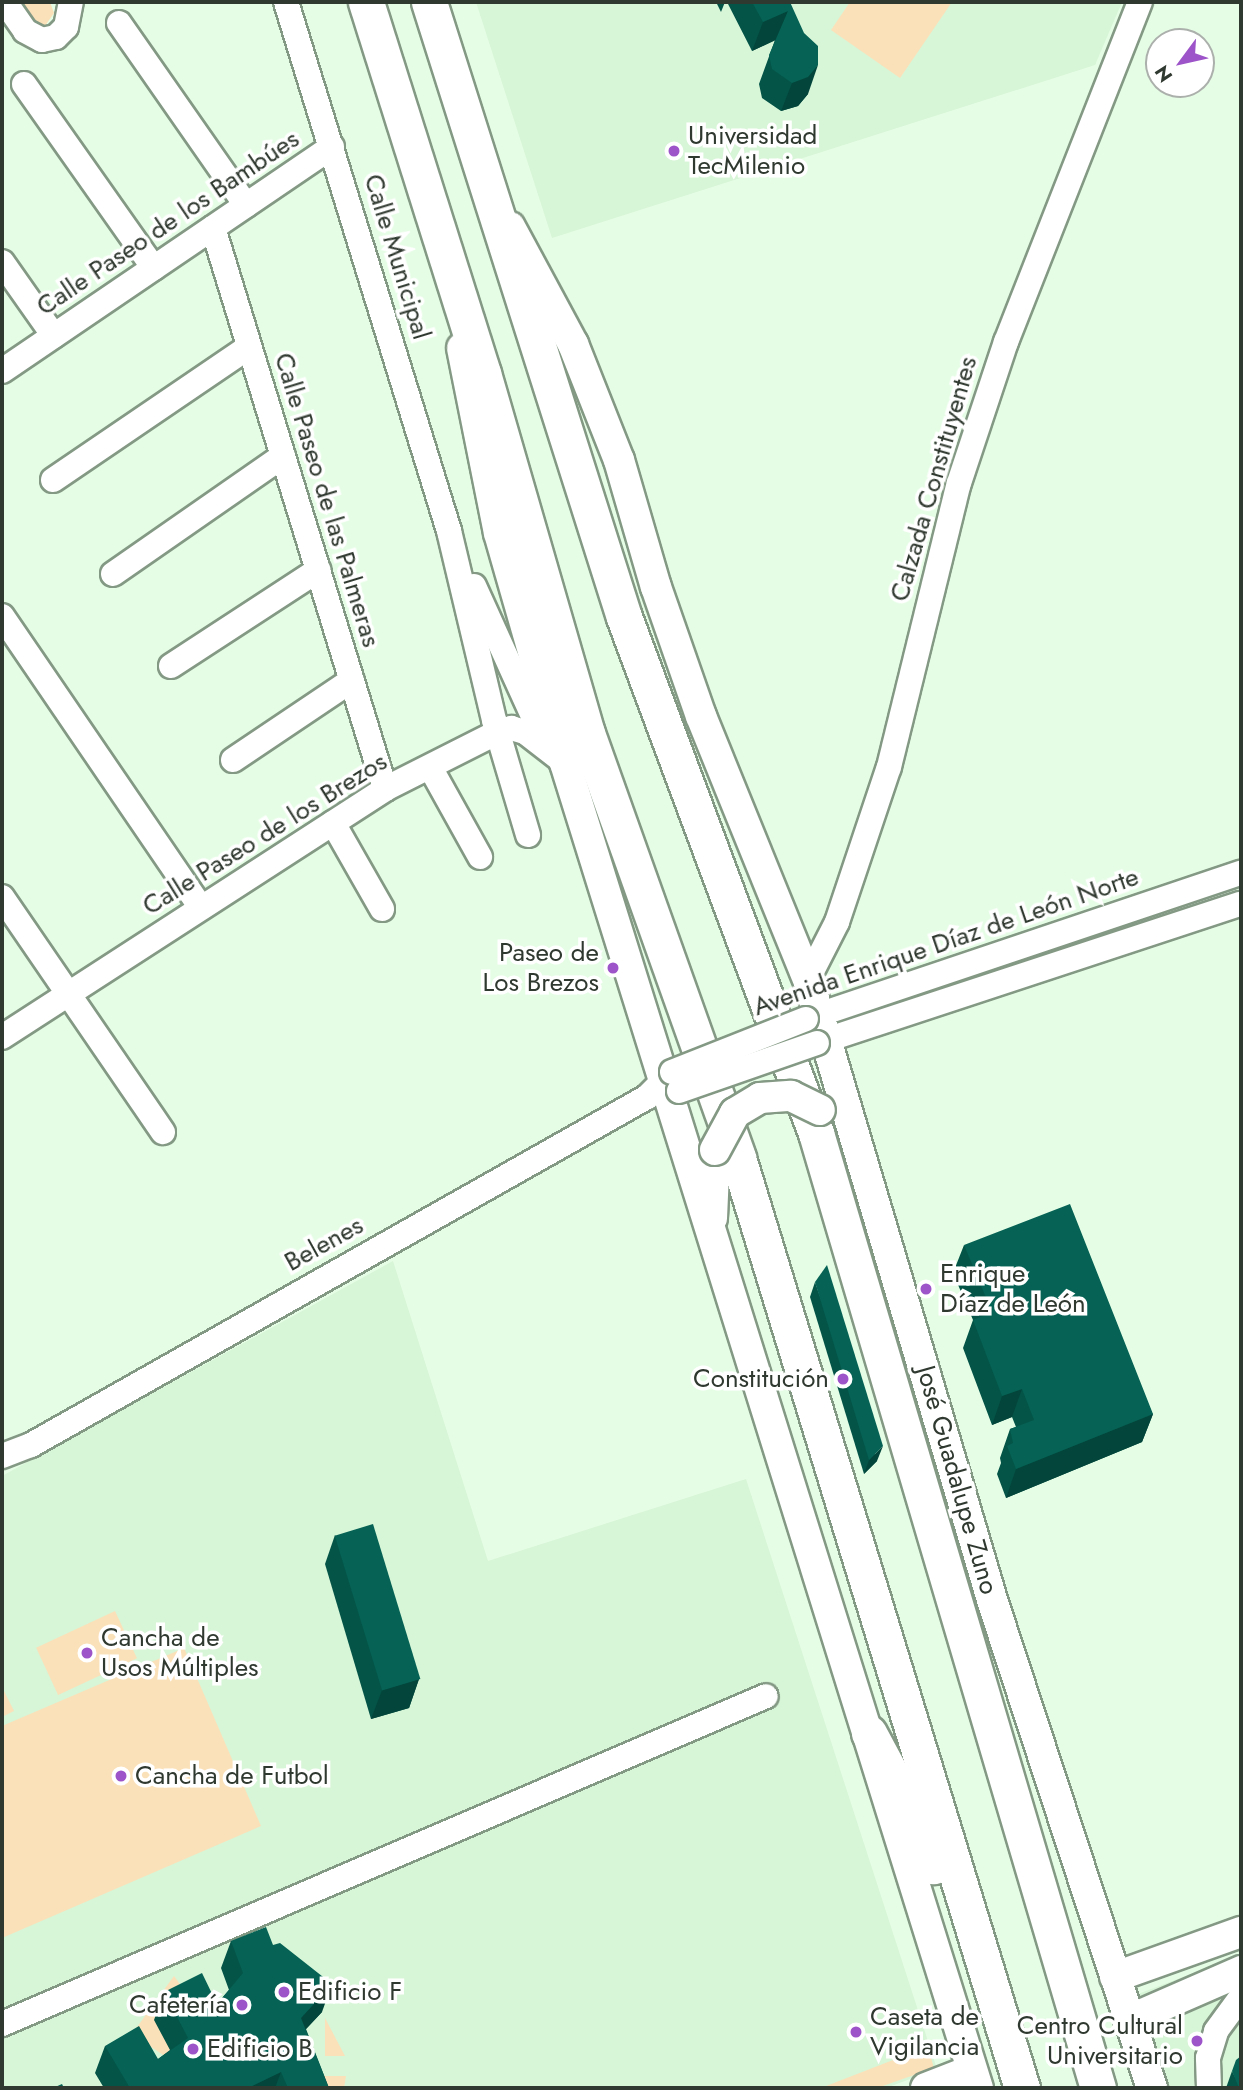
<!DOCTYPE html>
<html>
<head>
<meta charset="utf-8">
<style>
	body { margin:0 }
	#map { position:relative; width:1243px; height:2090px; overflow:hidden; background:#e5fde5; font-family:Jost,sans-serif }
	div>[style] { position:absolute }
	.built>* { inset:0; background:#d7f5d7 }
	.green>* { inset:0; background:#fbe1b9; transform-origin:0 0 }
	.roads { filter:drop-shadow(2px 0 #849984) drop-shadow(-2px 0 #849984) drop-shadow(0 2px #849984) drop-shadow(0 -2px #849984) }
	.minor>* { height:24px; margin:-12px; padding:0 12px; transform-origin:12px; border-radius:12px; background:#fff }
	.major>* { height:30px; margin:-15px; padding:0 15px; transform-origin:15px; border-radius:15px; background:#fff }
	.highway>* { height:35px; margin:-17.5px; padding:0 17.5px; transform-origin:17.5px; border-radius:17.5px; background:#fff }
	.bridges { filter:drop-shadow(2px 0 #849984) drop-shadow(-2px 0 #849984) drop-shadow(0 2px #849984) drop-shadow(0 -2px #849984) }
	.minor-bridge>* { height:24px; margin:-12px; padding:0 12px; transform-origin:12px; border-radius:12px; background:#fff }
	.major-bridge>* { height:30px; margin:-15px; padding:0 15px; transform-origin:15px; border-radius:15px; background:#fff }
	.wall>* { inset:0; background:#045448 }
	.shaded-wall>* { inset:0; background:#04453b }
	.building>* { inset:0; background:#056254; transform-origin:0 0 }
	.dots>* { width:19px; height:19px; translate:-50% -50%; box-sizing:border-box; border:4px solid #fff; border-radius:50% }
	span { translate:-50% -50%; white-space:nowrap; text-align:center; line-height:1.15; -webkit-text-stroke:7px #fff; paint-order:stroke }
	.poi-label { font-size:26px; color:#303930 }
	.left { translate:0 -50%; text-align:left }
	.right { translate:-100% -50%; text-align:right }
	.street-label { font-size:26px; color:#303930 }
	.frame { position:absolute; inset:0; border:4px solid #303930; pointer-events:none }
	.north { position:absolute; left:1145px; top:28px; width:70px; height:70px; box-sizing:border-box; background:#fff; border:2px solid #acb0ac; border-radius:50%; rotate:237deg; font-size:19px; font-weight:700; line-height:28px; text-align:center; color:#303930 }
	.north::after { content:''; display:block; margin:auto; width:24px; height:32px; background:#9c54c8; clip-path:polygon(50% 0,100% 100%,50% 72%,0 100%) }
</style>
</head>
<body>
<div id="map">
	<div class="built">
		<i style="clip-path:polygon(476px 2px,1122px 2px,1095px 65px,552px 238px)"></i>
		<i style="clip-path:polygon(393px 1261px,488px 1561px,746px 1479px,937px 2069px,886px 2088px,2px 2088px,2px 1476px)"></i>
		<i style="clip-path:polygon(1241px 1955px,1241px 2088px,1169px 2088px,1138px 1994px)"></i>
	</div>
	<div class="green">
		<i style="clip-path:polygon(13px 2px,50px 2px,54px 13px,45px 26px,29px 26px)"></i>
		<i style="clip-path:polygon(850px 2px,952px 2px,900px 78px,831px 30px)"></i>
		<i style="left:115px;top:1611px;width:52px;height:87px;rotate:65deg"></i>
		<i style="clip-path:polygon(184px 1648px,261px 1826px,2px 1938px,2px 1726px)"></i>
		<i style="clip-path:polygon(2px 1687px,14px 1711px,2px 1717px)"></i>
		<i style="clip-path:polygon(174px 1976px,192px 2001px,178px 2065px,132px 2034px)"></i>
		<i style="clip-path:polygon(325px 2018px,345px 2056px,325px 2056px)"></i>
		<i style="clip-path:polygon(302px 2050px,325px 2076px,346px 2076px,344px 2088px,308px 2088px)"></i>
		<i style="clip-path:polygon(906px 2055px,931px 2058px,934px 2068px,877px 2088px,821px 2088px)"></i>
	</div>
	<div class="roads">
		<div class="minor">
			<i style="left:5px;top:2px;width:35px;rotate:55deg"></i>
			<i style="left:25px;top:31px;width:19px;rotate:28deg"></i>
			<i style="left:42px;top:40px;width:14px;rotate:-12deg"></i>
			<i style="left:56px;top:37px;width:14px;rotate:-45deg"></i>
			<i style="left:66px;top:27px;width:25px;rotate:-79deg"></i>
			<i style="left:286px;top:2px;width:554px;rotate:72.87deg"></i>
			<i style="left:449px;top:531px;width:194px;rotate:76.6deg"></i>
			<i style="left:494px;top:720px;width:120px;rotate:73.5deg"></i>
			<i style="left:119px;top:23px;width:222px;rotate:55.1deg"></i>
			<i style="left:24px;top:84px;width:225px;rotate:54.8deg"></i>
			<i style="left:213px;top:228px;width:587px;rotate:72.95deg"></i>
			<i style="left:2px;top:262px;width:90px;rotate:54.9deg"></i>
			<i style="left:2px;top:371px;width:399px;rotate:-34.2deg"></i>
			<i style="left:53px;top:480px;width:237px;rotate:-34.2deg"></i>
			<i style="left:113px;top:574px;width:207px;rotate:-34.8deg"></i>
			<i style="left:474px;top:586px;width:177px;rotate:65.6deg"></i>
			<i style="left:2px;top:616px;width:353px;rotate:55.7deg"></i>
			<i style="left:171px;top:666px;width:176px;rotate:-33.1deg"></i>
			<i style="left:233px;top:760px;width:143px;rotate:-33.9deg"></i>
			<i style="left:430px;top:767px;width:103px;rotate:60.9deg"></i>
			<i style="left:333px;top:823px;width:99px;rotate:60.3deg"></i>
			<i style="left:2px;top:897px;width:285px;rotate:55.6deg"></i>
			<i style="left:808px;top:979px;width:64px;rotate:-63deg"></i>
			<i style="left:837px;top:922px;width:163px;rotate:-71.5deg"></i>
			<i style="left:889px;top:767px;width:292px;rotate:-76.2deg"></i>
			<i style="left:959px;top:483px;width:149px;rotate:-71.6deg"></i>
			<i style="left:1006px;top:342px;width:365px;rotate:-68.5deg"></i>
			<i style="left:806px;top:1019px;width:459px;rotate:-18.6deg"></i>
			<i style="left:2px;top:1037px;width:456px;rotate:-32.9deg"></i>
			<i style="left:385px;top:789px;width:127px;rotate:-26.8deg"></i>
			<i style="left:498px;top:732px;width:14px;rotate:-17deg"></i>
			<i style="left:511px;top:728px;width:15px;rotate:16deg"></i>
			<i style="left:525px;top:732px;width:51px;rotate:37.8deg"></i>
			<i style="left:817px;top:1043px;width:446px;rotate:-18.2deg"></i>
			<i style="left:2px;top:1456px;width:31px;rotate:-21deg"></i>
			<i style="left:31px;top:1445px;width:708px;rotate:-29.46deg"></i>
			<i style="left:647px;top:1097px;width:35px;rotate:-45deg"></i>
			<i style="left:2px;top:2024px;width:831px;rotate:-23.23deg"></i>
			<i style="left:1209px;top:2088px;width:30px;rotate:-92deg"></i>
			<i style="left:1208px;top:2058px;width:28px;rotate:-73deg"></i>
			<i style="left:1216px;top:2031px;width:42px;rotate:-53.7deg"></i>
		</div>
		<div class="major">
			<i style="left:510px;top:227px;width:133px;rotate:61.7deg"></i>
			<i style="left:573px;top:344px;width:125px;rotate:68.4deg"></i>
			<i style="left:619px;top:460px;width:132px;rotate:73.8deg"></i>
			<i style="left:656px;top:587px;width:137px;rotate:70.8deg"></i>
			<i style="left:701px;top:716px;width:284px;rotate:67.9deg"></i>
			<i style="left:808px;top:979px;width:651px;rotate:73.49deg"></i>
			<i style="left:993px;top:1603px;width:510px;rotate:71.85deg"></i>
			<i style="left:462px;top:348px;width:189px;rotate:78.7deg"></i>
			<i style="left:499px;top:533px;width:239px;rotate:74deg"></i>
			<i style="left:565px;top:763px;width:1388px;rotate:72.69deg"></i>
			<i style="left:712px;top:1218px;width:68px;rotate:-87.5deg"></i>
			<i style="left:1115px;top:1977px;width:134px;rotate:-19.7deg"></i>
			<i style="left:1129px;top:2020px;width:122px;rotate:-23.6deg"></i>
			<i style="left:926px;top:2088px;width:49px;rotate:-21.4deg"></i>
		</div>
		<div class="highway">
			<i style="left:366px;top:2px;width:389px;rotate:72.5deg"></i>
			<i style="left:483px;top:373px;width:375px;rotate:73.9deg"></i>
			<i style="left:587px;top:733px;width:451px;rotate:70.4deg"></i>
			<i style="left:738px;top:1158px;width:972px;rotate:73.02deg"></i>
			<i style="left:429px;top:2px;width:645px;rotate:72.41deg"></i>
			<i style="left:624px;top:617px;width:551px;rotate:69.59deg"></i>
			<i style="left:816px;top:1133px;width:996px;rotate:73.55deg"></i>
			<i style="left:869px;top:1733px;width:76px;rotate:61.8deg"></i>
			<i style="left:905px;top:1800px;width:72px;rotate:67deg"></i>
		</div>
	</div>
	<div class="bridges">
		<div class="minor-bridge">
			<i style="left:672px;top:1072px;width:144px;rotate:-21.6deg"></i>
			<i style="left:679px;top:1091px;width:146px;rotate:-19.2deg"></i>
		</div>
		<div class="major-bridge">
			<i style="left:715px;top:1150px;width:42px;rotate:-61.6deg"></i>
			<i style="left:735px;top:1113px;width:29px;rotate:-31deg"></i>
			<i style="left:760px;top:1098px;width:31px;rotate:-4deg"></i>
			<i style="left:791px;top:1096px;width:32px;rotate:26deg"></i>
		</div>
	</div>
	<div class="wall">
		<i style="clip-path:polygon(716px 2px,725px 2px,721px 12px)"></i>
		<i style="clip-path:polygon(727px 2px,790px 2px,808px 94px,798px 106px,781px 111px,762px 98px,759px 84px,775px 40px,752px 51px)"></i>
		<i style="clip-path:polygon(964px 1245px,1153px 1414px,1142px 1442px,1006px 1498px,997px 1474px,1001px 1463px,1000px 1458px,1010px 1429px,1016px 1427px,1012px 1417px,992px 1425px,963px 1348px,973px 1320px,953px 1273px)"></i>
		<i style="clip-path:polygon(815px 1282px,877px 1461px,864px 1474px,810px 1297px)"></i>
		<i style="clip-path:polygon(335px 1535px,419px 1679px,409px 1708px,371px 1719px,325px 1564px)"></i>
		<i style="clip-path:polygon(231px 1941px,273px 1945px,322px 2012px,306px 2029px,329px 2088px,104px 2088px,95px 2073px,105px 2046px,158px 2059px,170px 2050px,154px 2020px,164px 1992px,217px 2004px,229px 1990px,221px 1968px)"></i>
		<i style="clip-path:polygon(1232px 2071px,1241px 2088px,1226px 2088px)"></i>
	</div>
	<div class="shaded-wall">
		<i style="clip-path:polygon(788px 11px,778px 39px,752px 51px,763px 22px)"></i>
		<i style="clip-path:polygon(818px 65px,808px 94px,798px 106px,781px 111px,792px 83px)"></i>
		<i style="clip-path:polygon(1022px 1389px,1012px 1417px,992px 1425px,1002px 1396px)"></i>
		<i style="clip-path:polygon(1153px 1414px,1142px 1442px,1006px 1498px,1016px 1469px)"></i>
		<i style="clip-path:polygon(883px 1446px,877px 1461px,864px 1474px,869px 1460px)"></i>
		<i style="clip-path:polygon(419px 1679px,409px 1708px,371px 1719px,382px 1690px)"></i>
		<i style="clip-path:polygon(332px 1984px,322px 2012px,291px 2045px,301px 2018px)"></i>
		<i style="clip-path:polygon(281px 2072px,275px 2088px,248px 2088px)"></i>
	</div>
	<div class="building">
		<i style="clip-path:polygon(752px 2px,790px 2px,804px 33px,818px 46px,818px 65px,808px 77px,792px 83px,772px 69px,769px 55px,788px 11px,763px 22px)"></i>
		<i style="clip-path:polygon(1070px 1204px,1153px 1414px,1016px 1469px,1007px 1446px,1013px 1443px,1010px 1429px,1034px 1420px,1022px 1389px,1002px 1396px,973px 1320px,992px 1312px,964px 1245px)"></i>
		<i style="clip-path:polygon(827px 1265px,883px 1446px,869px 1460px,815px 1282px)"></i>
		<i style="left:373px;top:1524px;width:162px;height:40px;rotate:73deg"></i>
		<i style="clip-path:polygon(266px 1927px,273px 1945px,280px 1943px,332px 1984px,301px 2018px,329px 2088px,288px 2088px,281px 2072px,248px 2088px,130px 2088px,105px 2046px,139px 2026px,158px 2059px,188px 2038px,164px 1992px,202px 1973px,217px 2004px,243px 1973px,231px 1941px)"></i>
		<i style="clip-path:polygon(1241px 2056px,1241px 2088px,1239px 2088px,1232px 2071px,1236px 2060px)"></i>
		<i style="clip-path:polygon(62px 2084px,64px 2088px,53px 2088px)"></i>
	</div>
	<div class="dots">
		<i style="left:674px;top:151px;background:#9c54c8"></i>
		<i style="left:613px;top:968px;background:#9c54c8"></i>
		<i style="left:926px;top:1289px;background:#9c54c8"></i>
		<i style="left:843px;top:1379px;background:#9c54c8"></i>
		<i style="left:87px;top:1653px;background:#9c54c8"></i>
		<i style="left:121px;top:1776px;background:#9c54c8"></i>
		<i style="left:284px;top:1992px;background:#9c54c8"></i>
		<i style="left:242px;top:2005px;background:#9c54c8"></i>
		<i style="left:856px;top:2032px;background:#9c54c8"></i>
		<i style="left:1197px;top:2041px;background:#9c54c8"></i>
		<i style="left:193px;top:2049px;background:#9c54c8"></i>
	</div>
	<div class="poi-label">
		<span class="left" style="left:688px;top:151px">Universidad<br>TecMilenio</span>
		<span class="right" style="left:599px;top:968px">Paseo de<br>Los Brezos</span>
		<span class="left" style="left:940px;top:1289px">Enrique<br>Díaz de León</span>
		<span class="right" style="left:829px;top:1379px">Constitución</span>
		<span class="left" style="left:101px;top:1653px">Cancha de<br>Usos Múltiples</span>
		<span class="left" style="left:135px;top:1776px">Cancha de Futbol</span>
		<span class="left" style="left:298px;top:1992px">Edificio F</span>
		<span class="right" style="left:228px;top:2005px">Cafetería</span>
		<span class="left" style="left:870px;top:2032px">Caseta de<br>Vigilancia</span>
		<span class="right" style="left:1183px;top:2041px">Centro Cultural<br>Universitario</span>
		<span class="left" style="left:207px;top:2049px">Edificio B</span>
	</div>
	<div class="street-label">
		<span style="left:168px;top:223px;rotate:-34deg">Calle Paseo de los Bambúes</span>
		<span style="left:397px;top:257px;rotate:73deg">Calle Municipal</span>
		<span style="left:934px;top:479px;rotate:-74deg">Calzada Constituyentes</span>
		<span style="left:327px;top:500px;rotate:73deg">Calle Paseo de las Palmeras</span>
		<span style="left:265px;top:834px;rotate:-32deg">Calle Paseo de los Brezos</span>
		<span style="left:946px;top:942px;rotate:-19deg">Avenida Enrique Díaz de León Norte</span>
		<span style="left:324px;top:1244px;rotate:-29deg">Belenes</span>
		<span style="left:957px;top:1480px;rotate:74deg">José Guadalupe Zuno</span>
	</div>
	<div class="frame"></div>
	<div class="north">N</div>
</div>
</body>
</html>
